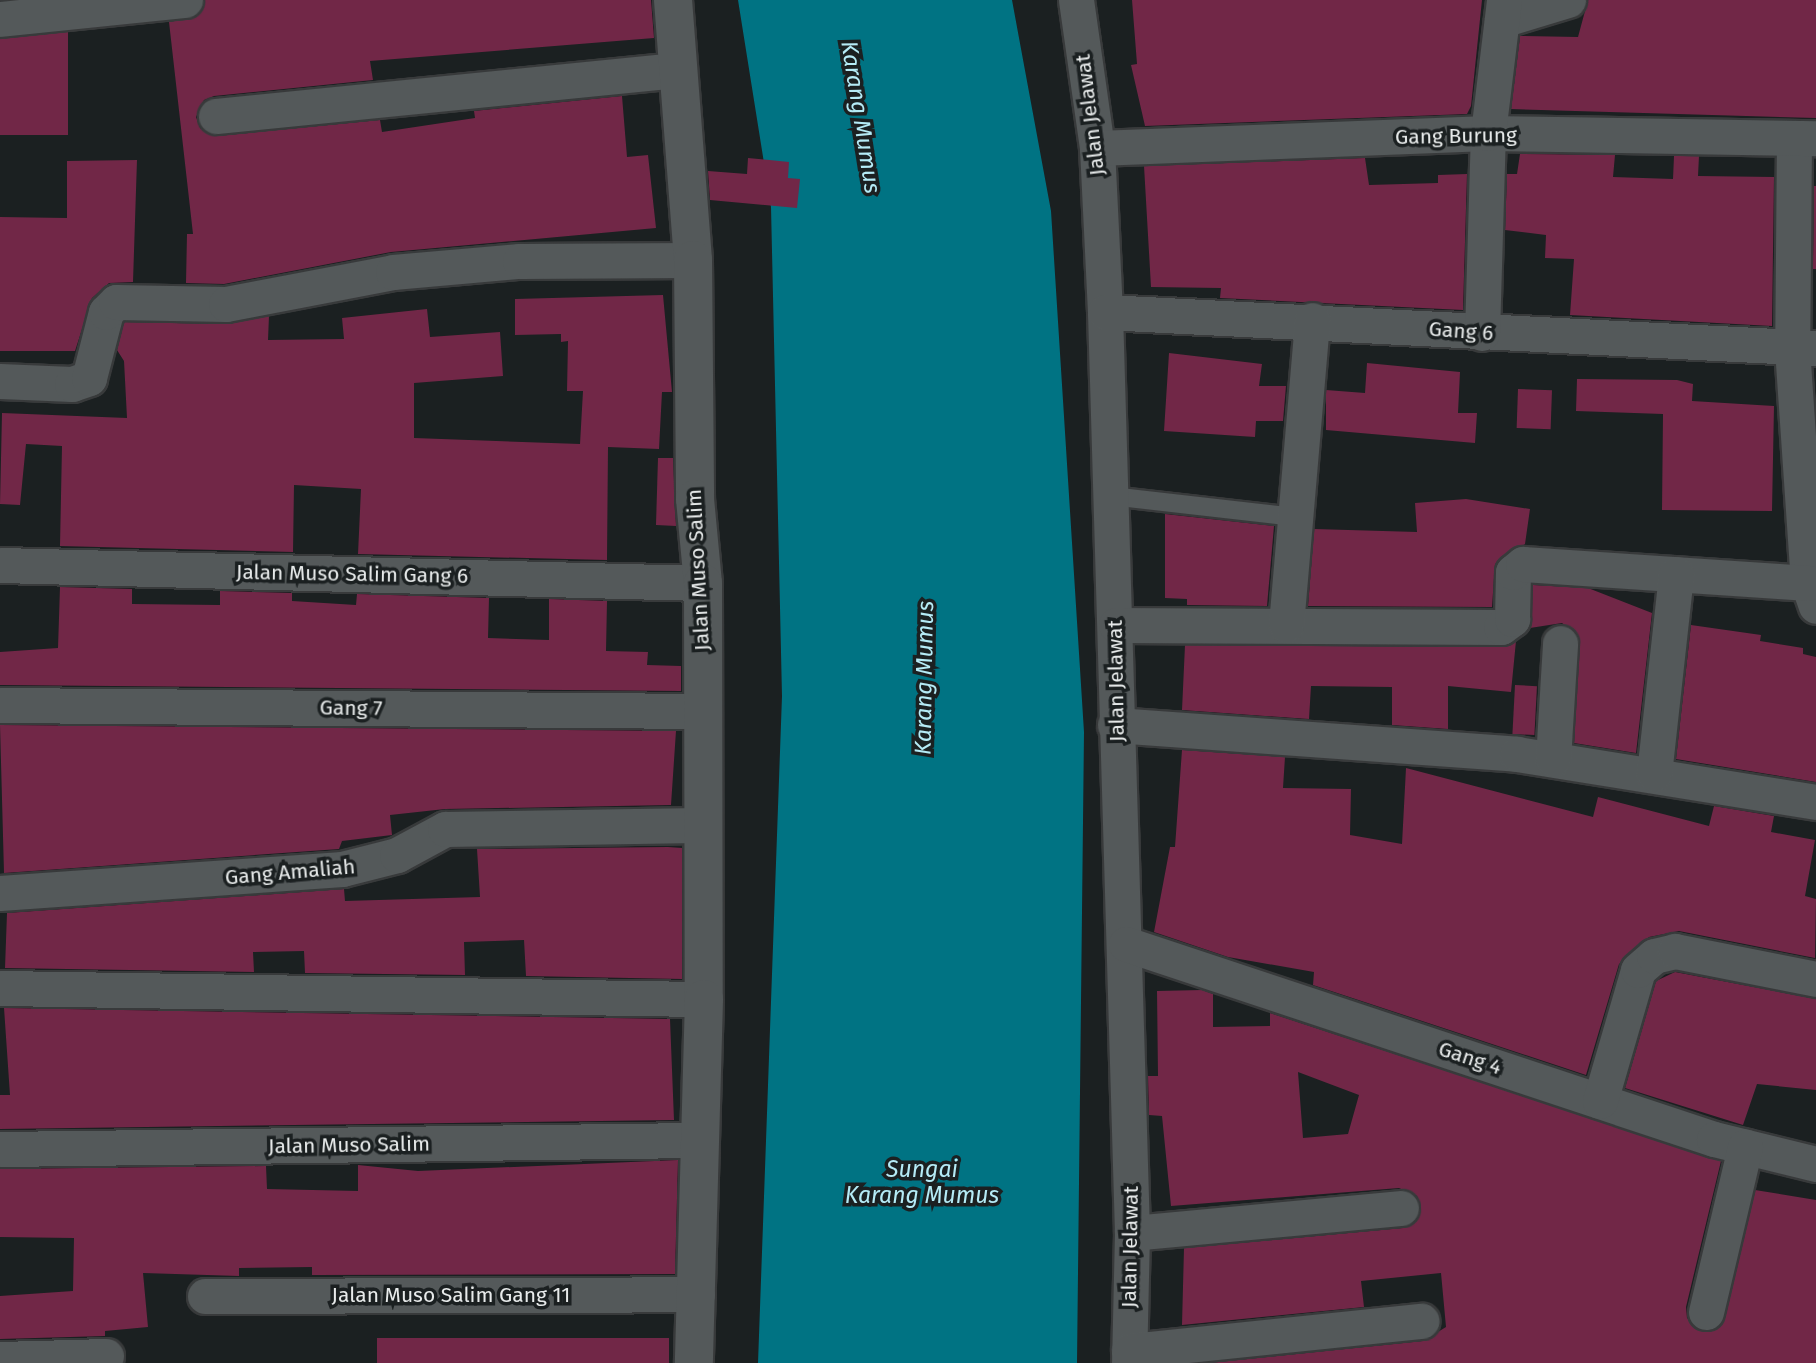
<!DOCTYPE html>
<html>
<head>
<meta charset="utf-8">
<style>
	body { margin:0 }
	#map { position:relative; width:1816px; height:1363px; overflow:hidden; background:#1b2021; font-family:"Fira Sans",sans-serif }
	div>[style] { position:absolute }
	.water>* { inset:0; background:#007383 }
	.building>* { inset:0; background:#712747; transform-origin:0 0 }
	.roads { filter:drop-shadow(2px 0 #383a3b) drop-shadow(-2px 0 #383a3b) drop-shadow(0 2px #383a3b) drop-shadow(0 -2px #383a3b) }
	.lane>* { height:18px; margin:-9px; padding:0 9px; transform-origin:9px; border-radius:9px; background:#54595a }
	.street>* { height:35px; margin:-17.5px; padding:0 17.5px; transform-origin:17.5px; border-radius:17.5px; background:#54595a }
	.secondary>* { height:38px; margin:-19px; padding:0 19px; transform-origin:19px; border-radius:19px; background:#54595a }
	span { translate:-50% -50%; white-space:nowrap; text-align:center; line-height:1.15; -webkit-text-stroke:7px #1b2021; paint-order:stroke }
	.street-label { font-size:21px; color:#e7eaea }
	.water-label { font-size:23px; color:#b5ebf6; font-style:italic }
</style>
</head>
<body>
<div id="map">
	<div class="water">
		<i style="clip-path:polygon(738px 0,1012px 0,1051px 211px,1084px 732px,1077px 1363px,758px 1363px,782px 696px,771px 207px)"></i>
	</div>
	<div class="building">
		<i style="clip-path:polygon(205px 0,651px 0,654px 38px,370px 61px,373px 80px,214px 96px,204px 100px,196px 117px,200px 128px,217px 136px,380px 120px,382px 132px,475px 118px,474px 111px,622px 96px,627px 157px,648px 155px,656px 228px,391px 252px,224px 284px,186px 283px,187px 234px,193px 234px,169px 22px,196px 17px)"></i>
		<i style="clip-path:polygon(1132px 0,1482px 0,1471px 106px,1467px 114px,1145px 126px,1131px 65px,1137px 64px)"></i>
		<i style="clip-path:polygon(1588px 0,1816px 0,1816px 118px,1511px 109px,1520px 36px,1578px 37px)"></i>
		<i style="left:68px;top:32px;width:103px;height:68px;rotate:90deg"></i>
		<i style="clip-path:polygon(1520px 154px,1615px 155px,1613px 177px,1673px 179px,1674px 156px,1699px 156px,1698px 176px,1774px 177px,1772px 326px,1570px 315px,1574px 259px,1545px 258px,1546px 235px,1505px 230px,1507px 174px,1517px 174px)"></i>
		<i style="clip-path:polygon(748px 158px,789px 162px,788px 178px,800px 179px,797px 208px,710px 200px,708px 171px,747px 174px)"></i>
		<i style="clip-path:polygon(1365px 158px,1369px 185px,1438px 183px,1438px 175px,1467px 174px,1463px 310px,1220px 298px,1221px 288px,1151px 287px,1144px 166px)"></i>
		<i style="clip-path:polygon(137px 160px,133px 282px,109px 283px,92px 298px,75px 351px,0 351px,0 217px,67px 218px,67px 161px)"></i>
		<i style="clip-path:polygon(1816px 186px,1816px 269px,1813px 269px,1814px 186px)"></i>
		<i style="clip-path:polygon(663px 295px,672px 392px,662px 392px,659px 449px,608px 447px,607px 560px,358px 554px,361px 489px,294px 485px,293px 552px,60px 546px,62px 446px,26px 444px,20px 505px,0 504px,2px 413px,127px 418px,124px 361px,117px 350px,124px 322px,226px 324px,269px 316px,268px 340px,344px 339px,342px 318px,427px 309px,430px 337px,500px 332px,503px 376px,414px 383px,414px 438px,580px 444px,583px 391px,567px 391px,568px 341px,561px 342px,561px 334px,515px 335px,515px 299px)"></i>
		<i style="clip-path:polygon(1169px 353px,1262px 364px,1259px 386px,1286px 386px,1283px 421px,1256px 421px,1255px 437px,1164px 431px)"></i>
		<i style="clip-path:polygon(1367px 363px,1460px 372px,1458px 413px,1477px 413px,1475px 443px,1326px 430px,1326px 390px,1365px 393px)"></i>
		<i style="clip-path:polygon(1577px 379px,1677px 380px,1693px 384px,1692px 401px,1774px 406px,1772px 511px,1662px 510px,1663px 414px,1576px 411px)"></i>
		<i style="left:1518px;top:389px;width:34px;height:39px;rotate:2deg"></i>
		<i style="clip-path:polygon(658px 458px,673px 458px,676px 526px,656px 525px)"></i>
		<i style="clip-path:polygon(1466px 499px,1530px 509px,1525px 544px,1495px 564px,1492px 607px,1308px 606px,1314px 529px,1417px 532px,1415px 503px)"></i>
		<i style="clip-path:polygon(1165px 514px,1274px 526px,1267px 606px,1187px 605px,1187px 599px,1165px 598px)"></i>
		<i style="clip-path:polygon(1533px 585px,1588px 588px,1652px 613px,1636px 753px,1574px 743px,1578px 635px,1562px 623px,1530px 628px)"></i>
		<i style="clip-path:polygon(60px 587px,132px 589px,132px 604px,220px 605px,220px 591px,292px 593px,292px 601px,356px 605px,357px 594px,489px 598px,488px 638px,549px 640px,549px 599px,607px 601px,606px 651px,648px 652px,647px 665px,681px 666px,681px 691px,0 685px,0 652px,58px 648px)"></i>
		<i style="clip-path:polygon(1691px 625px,1761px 635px,1760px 641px,1803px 648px,1803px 654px,1816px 657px,1816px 782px,1676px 759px)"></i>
		<i style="clip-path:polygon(1516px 641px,1511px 692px,1448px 686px,1448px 729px,1392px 725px,1392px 687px,1311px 686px,1309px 719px,1182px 710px,1185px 645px,1501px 647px)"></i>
		<i style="left:1515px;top:685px;width:22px;height:49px;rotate:3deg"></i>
		<i style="clip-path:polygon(0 725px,676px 731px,671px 805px,445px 809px,390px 815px,392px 835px,342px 841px,339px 849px,4px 873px)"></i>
		<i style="clip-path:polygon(1182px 750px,1285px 757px,1283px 788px,1351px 789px,1350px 835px,1402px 844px,1406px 768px,1593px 817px,1598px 797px,1709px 826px,1714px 806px,1774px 816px,1771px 832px,1815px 840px,1805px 896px,1816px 899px,1815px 958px,1679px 931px,1649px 937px,1619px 964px,1586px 1075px,1313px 985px,1314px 972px,1228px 957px,1154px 932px,1170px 847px,1175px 847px)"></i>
		<i style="clip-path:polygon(668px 847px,682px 848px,682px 979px,526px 976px,524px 940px,464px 942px,465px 975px,305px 973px,304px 951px,253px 952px,254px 972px,5px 968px,7px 913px,344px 889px,345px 901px,480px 897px,477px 849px)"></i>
		<i style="clip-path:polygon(1675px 972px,1816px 999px,1816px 1090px,1757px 1084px,1743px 1125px,1625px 1088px,1656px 981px)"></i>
		<i style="clip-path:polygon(evenodd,1202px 990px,1213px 994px,1213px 1027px,1270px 1026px,1270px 1013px,1721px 1161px,1686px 1307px,1687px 1318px,1701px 1331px,1712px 1331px,1725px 1317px,1755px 1190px,1816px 1200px,1816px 1363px,1209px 1363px,1423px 1341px,1446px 1327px,1441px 1273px,1361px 1281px,1364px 1307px,1182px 1325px,1184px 1248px,1403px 1228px,1413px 1224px,1421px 1207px,1417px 1196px,1399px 1188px,1171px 1206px,1162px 1116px,1149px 1115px,1148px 1076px,1158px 1076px,1157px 991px,1202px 990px,1298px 1072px,1359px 1095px,1348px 1134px,1303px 1138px,1298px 1072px)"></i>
		<i style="clip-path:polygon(4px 1008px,670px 1019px,674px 1120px,0 1129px,0 1095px,10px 1095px)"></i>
		<i style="clip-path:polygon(678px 1160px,675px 1274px,312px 1275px,312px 1267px,239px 1268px,239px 1276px,143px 1273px,148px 1327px,105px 1331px,105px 1336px,0 1339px,0 1296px,73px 1291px,74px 1238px,0 1237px,0 1169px,266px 1166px,267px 1189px,358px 1191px,358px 1165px,418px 1171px)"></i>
		<i style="left:669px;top:1338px;width:25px;height:292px;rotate:90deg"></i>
	</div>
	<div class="roads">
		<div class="lane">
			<i style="left:1111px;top:496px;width:185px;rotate:6.5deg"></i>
		</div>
		<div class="street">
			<i style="left:1076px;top:0;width:149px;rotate:81.9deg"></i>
			<i style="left:1097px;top:148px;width:164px;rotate:87.2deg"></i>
			<i style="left:1105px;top:312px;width:921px;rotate:88.32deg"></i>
			<i style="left:1132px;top:1233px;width:130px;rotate:91.3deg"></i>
			<i style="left:0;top:19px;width:186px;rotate:-5.9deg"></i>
			<i style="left:1502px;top:20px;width:69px;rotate:-16.9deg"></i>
			<i style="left:216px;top:116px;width:463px;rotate:-5.7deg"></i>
			<i style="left:1794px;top:139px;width:209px;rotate:90.5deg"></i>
			<i style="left:1792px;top:348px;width:236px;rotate:86.1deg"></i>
			<i style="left:1808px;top:583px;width:24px;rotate:71deg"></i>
			<i style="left:1097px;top:148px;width:391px;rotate:-2.2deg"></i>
			<i style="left:1488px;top:133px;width:328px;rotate:0.9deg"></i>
			<i style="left:1105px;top:312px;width:712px;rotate:2.9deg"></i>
			<i style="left:1482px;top:333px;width:200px;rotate:-88.3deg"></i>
			<i style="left:1488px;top:133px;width:134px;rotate:-83.1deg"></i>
			<i style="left:0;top:381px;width:72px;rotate:2.4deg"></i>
			<i style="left:72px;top:384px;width:18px;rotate:-19deg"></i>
			<i style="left:89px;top:378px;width:68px;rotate:-75.6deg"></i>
			<i style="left:106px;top:312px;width:14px;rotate:-45deg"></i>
			<i style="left:116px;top:302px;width:110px;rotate:1deg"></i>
			<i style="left:226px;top:304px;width:170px;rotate:-10.8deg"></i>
			<i style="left:393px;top:272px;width:127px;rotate:-5deg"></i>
			<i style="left:520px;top:261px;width:173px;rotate:-0.3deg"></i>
			<i style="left:0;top:565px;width:703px;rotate:1.47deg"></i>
			<i style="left:1116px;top:625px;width:385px;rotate:0.3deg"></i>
			<i style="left:1501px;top:627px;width:14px;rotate:-36deg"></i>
			<i style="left:1512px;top:619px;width:47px;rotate:-88.8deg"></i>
			<i style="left:1513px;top:572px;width:13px;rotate:-39deg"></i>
			<i style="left:1523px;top:564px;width:286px;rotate:3.8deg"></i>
			<i style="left:1286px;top:625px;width:306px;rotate:-85.1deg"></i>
			<i style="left:0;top:705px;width:702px;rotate:0.49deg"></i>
			<i style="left:1115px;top:725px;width:403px;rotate:4.1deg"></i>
			<i style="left:1517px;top:754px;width:303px;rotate:9.1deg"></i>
			<i style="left:1553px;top:759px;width:116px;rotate:-86.5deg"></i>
			<i style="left:1654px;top:774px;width:201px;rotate:-83.7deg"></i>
			<i style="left:0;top:893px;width:343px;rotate:-4deg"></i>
			<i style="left:342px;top:869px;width:57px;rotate:-14.3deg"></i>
			<i style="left:397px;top:855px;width:55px;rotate:-28.4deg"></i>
			<i style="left:445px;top:829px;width:254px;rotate:-0.9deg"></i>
			<i style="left:1126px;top:944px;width:619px;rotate:18.35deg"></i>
			<i style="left:1714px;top:1139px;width:105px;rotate:13.8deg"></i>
			<i style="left:0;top:988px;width:704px;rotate:0.9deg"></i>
			<i style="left:1600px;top:1101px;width:136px;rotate:-73.8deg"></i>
			<i style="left:1638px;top:970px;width:21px;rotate:-41deg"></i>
			<i style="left:1654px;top:956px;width:22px;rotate:-13deg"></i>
			<i style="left:1675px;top:951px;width:144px;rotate:11.2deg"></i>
			<i style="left:0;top:1149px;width:698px;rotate:-0.74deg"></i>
			<i style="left:1132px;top:1233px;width:270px;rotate:-5.3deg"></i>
			<i style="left:205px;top:1296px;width:492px;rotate:-0.2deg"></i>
			<i style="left:1706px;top:1312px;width:170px;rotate:-76.7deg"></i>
			<i style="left:1129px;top:1351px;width:294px;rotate:-5.9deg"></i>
			<i style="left:0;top:1359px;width:106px;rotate:-1.6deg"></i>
		</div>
		<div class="secondary">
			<i style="left:673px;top:0;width:261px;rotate:85.6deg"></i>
			<i style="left:693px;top:260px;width:239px;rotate:89.5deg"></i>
			<i style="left:695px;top:499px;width:84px;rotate:84.6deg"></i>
			<i style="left:703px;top:583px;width:416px;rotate:89.9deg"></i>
			<i style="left:704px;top:999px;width:364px;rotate:91.6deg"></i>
		</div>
	</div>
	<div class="street-label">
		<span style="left:1090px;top:115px;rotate:-97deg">Jalan Jelawat</span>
		<span style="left:1456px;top:136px;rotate:-1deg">Gang Burung</span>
		<span style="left:1461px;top:331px;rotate:4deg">Gang 6</span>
		<span style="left:698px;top:570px;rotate:-93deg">Jalan Muso Salim</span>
		<span style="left:352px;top:574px;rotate:1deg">Jalan Muso Salim Gang 6</span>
		<span style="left:1116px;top:681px;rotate:-91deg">Jalan Jelawat</span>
		<span style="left:351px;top:708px;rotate:1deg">Gang 7</span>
		<span style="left:290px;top:872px;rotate:-5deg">Gang Amaliah</span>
		<span style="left:1470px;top:1058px;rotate:18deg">Gang 4</span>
		<span style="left:349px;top:1145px;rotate:-1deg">Jalan Muso Salim</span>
		<span style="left:1130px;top:1247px;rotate:-89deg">Jalan Jelawat</span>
		<span style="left:451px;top:1295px">Jalan Muso Salim Gang 11</span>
	</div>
	<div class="water-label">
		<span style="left:861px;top:117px;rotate:81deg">Karang Mumus</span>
		<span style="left:924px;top:678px;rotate:-89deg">Karang Mumus</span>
		<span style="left:922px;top:1182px">Sungai<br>Karang Mumus</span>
	</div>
</div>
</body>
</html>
